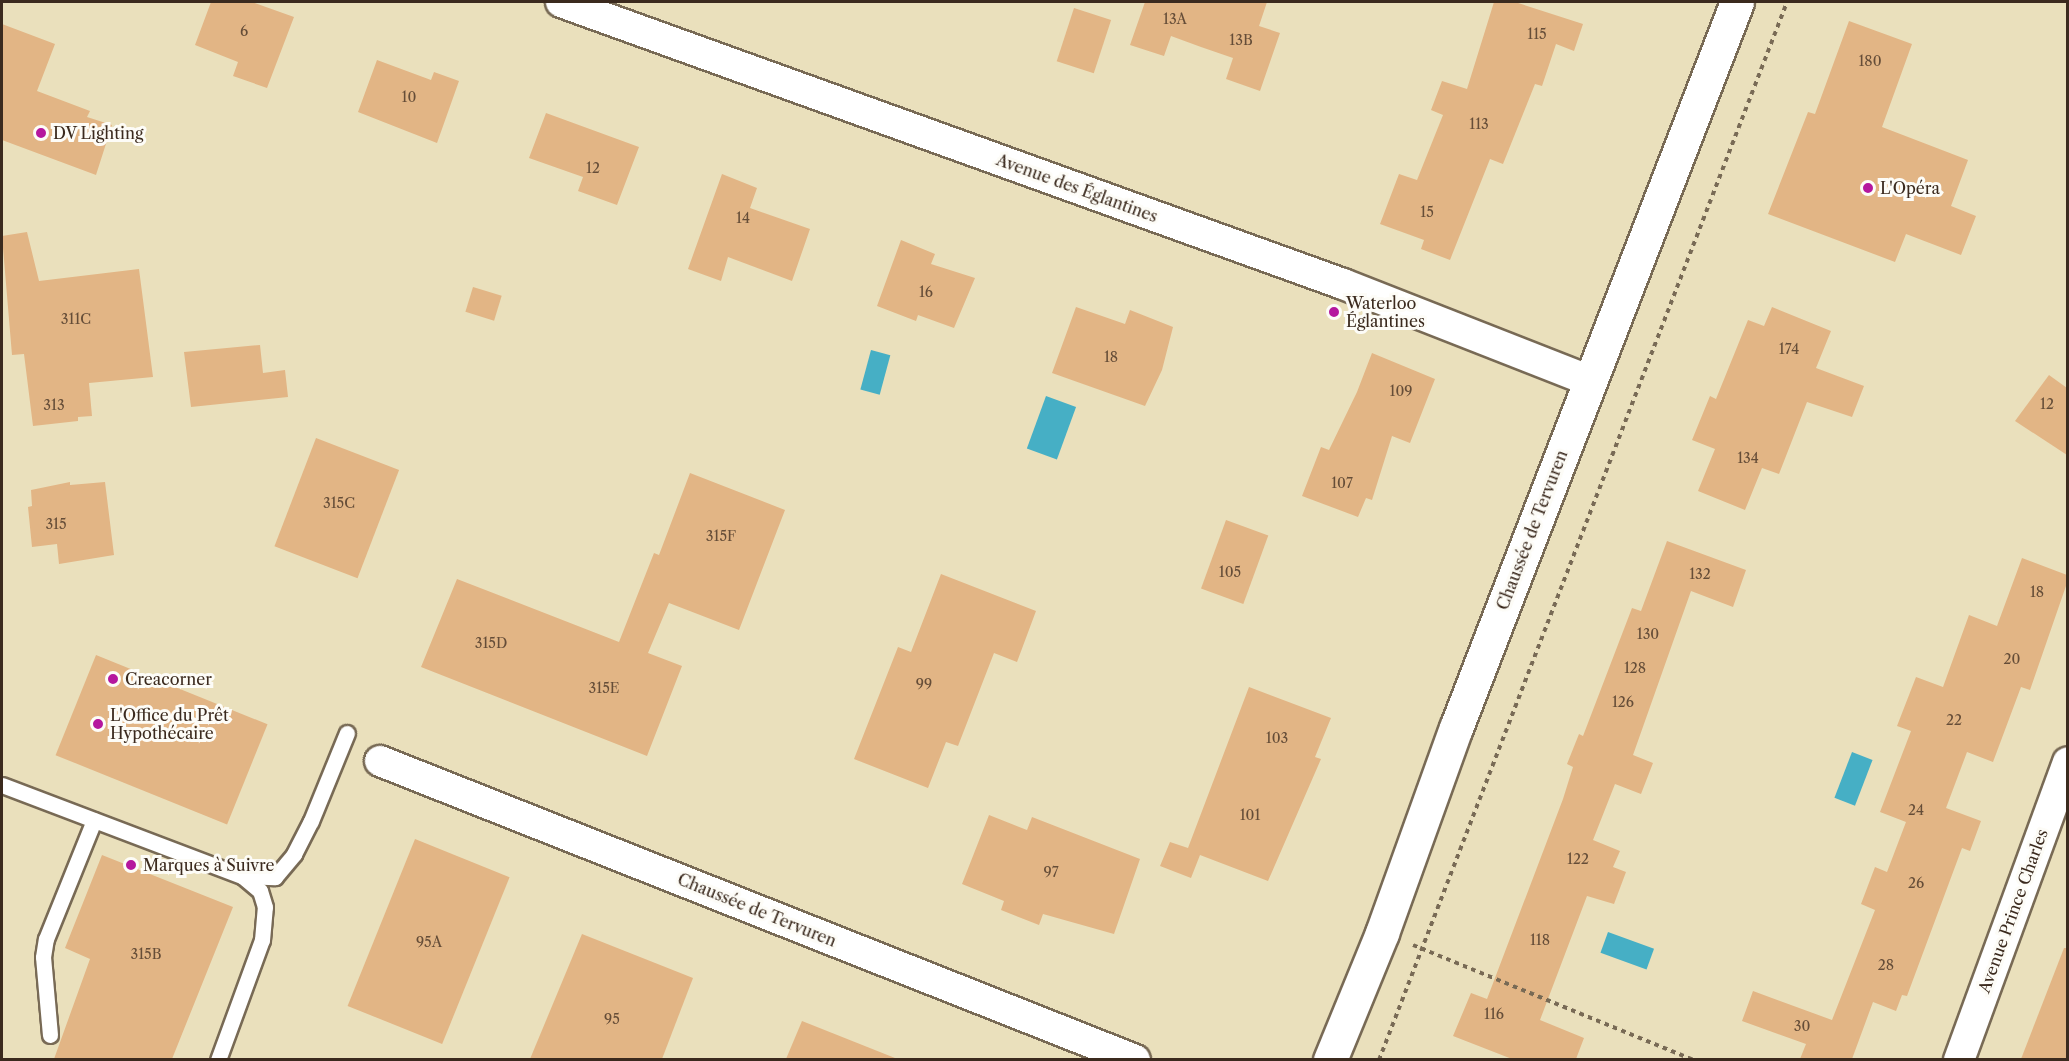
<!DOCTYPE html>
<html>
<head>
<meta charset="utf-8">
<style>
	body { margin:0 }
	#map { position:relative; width:2069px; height:1061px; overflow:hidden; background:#eae0bc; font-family:"Libre Caslon Text",serif }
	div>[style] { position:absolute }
	.water>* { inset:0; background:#46afc5; transform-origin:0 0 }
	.building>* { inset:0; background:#e2b585; transform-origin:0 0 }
	.path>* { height:4px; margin-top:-2px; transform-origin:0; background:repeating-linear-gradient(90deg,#786a55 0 4.5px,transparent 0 9px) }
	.roads { filter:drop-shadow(2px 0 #786a55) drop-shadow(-2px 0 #786a55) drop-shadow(0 2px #786a55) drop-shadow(0 -2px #786a55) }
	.lane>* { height:15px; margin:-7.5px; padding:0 7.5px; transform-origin:7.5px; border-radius:7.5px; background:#fff }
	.street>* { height:30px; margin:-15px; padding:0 15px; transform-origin:15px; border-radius:15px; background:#fff }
	.secondary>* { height:33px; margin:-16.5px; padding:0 16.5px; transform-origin:16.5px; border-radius:16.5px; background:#fff }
	.dots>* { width:16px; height:16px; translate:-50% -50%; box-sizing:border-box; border:3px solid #fdfcf7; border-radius:50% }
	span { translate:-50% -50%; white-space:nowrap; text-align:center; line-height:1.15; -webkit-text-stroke:6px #fdfcf7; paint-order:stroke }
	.number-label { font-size:14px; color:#654d38 }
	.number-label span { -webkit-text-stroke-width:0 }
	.poi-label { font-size:16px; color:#3b2a1e }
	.left { translate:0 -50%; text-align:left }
	.street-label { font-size:16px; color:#3b2a1e }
	.frame { position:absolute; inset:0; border:3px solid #3b2a1e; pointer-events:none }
</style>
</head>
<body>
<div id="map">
	<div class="water">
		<i style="left:871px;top:350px;width:20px;height:41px;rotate:15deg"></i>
		<i style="left:1046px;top:396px;width:32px;height:56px;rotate:20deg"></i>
		<i style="left:1852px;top:752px;width:22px;height:49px;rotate:21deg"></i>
		<i style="left:1608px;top:932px;width:49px;height:22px;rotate:20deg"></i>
	</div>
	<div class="building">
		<i style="clip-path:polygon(211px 2px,252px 2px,294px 17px,267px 88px,233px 76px,238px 62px,195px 45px)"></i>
		<i style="clip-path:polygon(1145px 2px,1267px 2px,1259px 26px,1280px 33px,1260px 91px,1226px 79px,1233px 58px,1201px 47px,1171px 36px,1164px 56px,1130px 45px)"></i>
		<i style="clip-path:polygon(1494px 2px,1515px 2px,1583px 24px,1574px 51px,1556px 44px,1542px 86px,1535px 84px,1503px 164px,1490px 159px,1450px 260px,1421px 249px,1424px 240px,1380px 224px,1399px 174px,1417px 180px,1443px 115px,1431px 110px,1442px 81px,1467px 89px)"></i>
		<i style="left:1074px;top:8px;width:39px;height:56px;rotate:18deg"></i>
		<i style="clip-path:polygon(1849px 21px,1912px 44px,1882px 127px,1968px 160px,1951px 206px,1976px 216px,1961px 255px,1906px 234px,1895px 262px,1768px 214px,1808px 112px,1815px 114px)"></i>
		<i style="clip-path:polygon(2px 24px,55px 44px,37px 91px,90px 111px,87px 117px,112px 125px,96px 175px,2px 140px)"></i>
		<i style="clip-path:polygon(377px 60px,431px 80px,434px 72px,459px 81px,437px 143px,358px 112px)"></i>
		<i style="clip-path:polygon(546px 113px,639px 147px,617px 205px,578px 191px,583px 177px,529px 158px)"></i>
		<i style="clip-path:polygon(722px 174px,757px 188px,750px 208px,810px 229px,792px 281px,728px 257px,721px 281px,688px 269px)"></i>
		<i style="clip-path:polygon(27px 232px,39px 281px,139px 269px,153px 377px,89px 383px,92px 416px,78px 417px,78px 421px,33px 426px,24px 354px,12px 355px,2px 236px)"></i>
		<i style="clip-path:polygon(901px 240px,935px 254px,931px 264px,975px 278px,954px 328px,918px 315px,916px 321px,877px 306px)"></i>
		<i style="left:473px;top:287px;width:30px;height:26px;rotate:17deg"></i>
		<i style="clip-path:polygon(1076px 307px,1125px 324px,1130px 310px,1173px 327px,1162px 370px,1145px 406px,1052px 373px)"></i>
		<i style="clip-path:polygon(1772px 307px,1831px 331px,1816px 368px,1864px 386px,1852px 417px,1807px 402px,1779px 474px,1762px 468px,1745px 510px,1698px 491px,1715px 449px,1692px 440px,1710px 396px,1716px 399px,1748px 320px,1764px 326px)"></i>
		<i style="clip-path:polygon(260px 345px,263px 373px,285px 370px,288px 397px,191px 407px,184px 352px)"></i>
		<i style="clip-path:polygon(1372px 353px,1435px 379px,1410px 443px,1392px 436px,1372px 500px,1366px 498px,1358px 517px,1302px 496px,1321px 447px,1329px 450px,1357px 392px)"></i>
		<i style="clip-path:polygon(2049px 375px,2067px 388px,2067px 455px,2015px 421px)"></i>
		<i style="left:316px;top:438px;width:89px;height:116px;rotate:21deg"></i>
		<i style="clip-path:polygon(690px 473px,785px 510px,739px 630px,669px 603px,648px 653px,682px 666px,647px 756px,421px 667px,457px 579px,619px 642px,654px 553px,659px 555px)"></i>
		<i style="clip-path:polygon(70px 482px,70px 485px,105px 482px,114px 555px,59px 564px,57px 544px,32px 547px,28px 507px,32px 506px,31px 490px)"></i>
		<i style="left:1226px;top:520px;width:45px;height:73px;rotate:20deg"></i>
		<i style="clip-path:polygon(1667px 541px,1746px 570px,1733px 607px,1691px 591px,1633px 755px,1653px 763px,1641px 794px,1615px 784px,1593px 840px,1620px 851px,1613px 867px,1626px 872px,1614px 904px,1587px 896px,1540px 1020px,1584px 1038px,1576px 1059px,1512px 1059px,1453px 1036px,1471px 993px,1487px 999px,1563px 799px,1573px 767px,1567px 764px,1579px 734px,1583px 736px,1632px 608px,1641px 611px)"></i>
		<i style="clip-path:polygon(2022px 558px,2067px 575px,2067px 583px,2030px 690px,2021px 687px,1993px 762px,1967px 752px,1946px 808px,1981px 821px,1970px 851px,1962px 848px,1907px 996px,1902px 995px,1896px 1011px,1873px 1002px,1852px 1059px,1800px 1059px,1806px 1044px,1742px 1021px,1753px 991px,1832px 1020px,1875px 910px,1861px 904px,1875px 867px,1887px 872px,1906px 822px,1880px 812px,1911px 731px,1897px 726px,1916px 677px,1943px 687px,1969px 615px,1997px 626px)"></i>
		<i style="clip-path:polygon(941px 574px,1036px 611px,1017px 662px,994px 653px,958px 746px,946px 742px,928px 788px,854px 759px,898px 647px,911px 652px)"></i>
		<i style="left:96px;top:655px;width:185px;height:108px;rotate:22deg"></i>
		<i style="clip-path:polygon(1249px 687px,1331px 718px,1315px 757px,1321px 759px,1268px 881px,1200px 855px,1191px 878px,1160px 866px,1170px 842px,1188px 848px)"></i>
		<i style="clip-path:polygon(989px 815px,1027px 830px,1032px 817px,1140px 859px,1114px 934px,1043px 914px,1039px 925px,1001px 910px,1004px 901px,962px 884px)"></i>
		<i style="left:415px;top:839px;width:102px;height:180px;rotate:22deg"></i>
		<i style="clip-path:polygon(102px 855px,233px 907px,172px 1059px,54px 1059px,90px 959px,65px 948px)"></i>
		<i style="clip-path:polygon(582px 934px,693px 978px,662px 1059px,530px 1059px)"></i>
		<i style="clip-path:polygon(2064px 948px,2067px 948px,2067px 1059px,2021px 1059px)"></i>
		<i style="clip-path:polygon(802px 1021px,895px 1058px,895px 1059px,786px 1059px)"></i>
	</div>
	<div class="path">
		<i style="left:1413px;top:945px;width:303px;rotate:22.3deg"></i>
		<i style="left:1379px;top:1060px;width:1134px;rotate:-68.91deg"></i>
	</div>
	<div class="roads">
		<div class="lane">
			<i style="left:2px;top:785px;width:257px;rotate:20.8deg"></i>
			<i style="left:242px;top:876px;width:33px;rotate:2deg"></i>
			<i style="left:275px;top:877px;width:30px;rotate:-50deg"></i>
			<i style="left:294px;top:854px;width:37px;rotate:-63deg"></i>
			<i style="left:311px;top:821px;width:95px;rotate:-67.8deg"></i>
			<i style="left:50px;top:1035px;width:78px;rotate:-95.1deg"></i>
			<i style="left:43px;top:957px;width:18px;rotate:-81deg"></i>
			<i style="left:46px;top:939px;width:128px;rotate:-68deg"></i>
			<i style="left:218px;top:1060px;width:128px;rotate:-69.9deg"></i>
			<i style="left:262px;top:940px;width:33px;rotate:-85deg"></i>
			<i style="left:265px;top:907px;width:17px;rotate:-107deg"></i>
			<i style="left:260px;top:891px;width:23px;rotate:-140deg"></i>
		</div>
		<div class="street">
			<i style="left:561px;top:2px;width:831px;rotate:19.83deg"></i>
			<i style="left:1343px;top:284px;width:265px;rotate:21.4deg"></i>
			<i style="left:380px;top:761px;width:812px;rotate:21.6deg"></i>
			<i style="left:1959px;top:1060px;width:317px;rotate:-69.9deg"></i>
		</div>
		<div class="secondary">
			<i style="left:1330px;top:1060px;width:137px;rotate:-67.7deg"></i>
			<i style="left:1382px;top:933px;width:218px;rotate:-70.2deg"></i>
			<i style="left:1456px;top:728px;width:778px;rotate:-68.84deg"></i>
		</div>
	</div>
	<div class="dots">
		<i style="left:41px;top:133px;background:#b5179e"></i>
		<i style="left:1868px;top:188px;background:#b5179e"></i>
		<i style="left:1334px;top:312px;background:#b5179e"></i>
		<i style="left:113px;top:679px;background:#b5179e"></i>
		<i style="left:98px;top:724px;background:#b5179e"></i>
		<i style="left:131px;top:865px;background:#b5179e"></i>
	</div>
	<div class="number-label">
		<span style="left:1175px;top:19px">13A</span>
		<span style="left:244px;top:31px">6</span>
		<span style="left:1537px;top:34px">115</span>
		<span style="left:1241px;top:40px">13B</span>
		<span style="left:1870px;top:61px">180</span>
		<span style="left:409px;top:97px">10</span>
		<span style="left:1479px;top:124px">113</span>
		<span style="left:593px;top:168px">12</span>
		<span style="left:1427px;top:212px">15</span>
		<span style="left:743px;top:218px">14</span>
		<span style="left:926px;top:292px">16</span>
		<span style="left:76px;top:319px">311C</span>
		<span style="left:1789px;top:349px">174</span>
		<span style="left:1111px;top:357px">18</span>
		<span style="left:1401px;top:391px">109</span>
		<span style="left:2047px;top:404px">12</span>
		<span style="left:54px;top:405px">313</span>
		<span style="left:1748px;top:458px">134</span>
		<span style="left:1342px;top:483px">107</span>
		<span style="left:339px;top:503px">315C</span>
		<span style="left:56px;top:524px">315</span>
		<span style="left:721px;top:536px">315F</span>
		<span style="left:1230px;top:572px">105</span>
		<span style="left:1700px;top:574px">132</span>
		<span style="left:2037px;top:592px">18</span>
		<span style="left:1648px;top:634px">130</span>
		<span style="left:491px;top:643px">315D</span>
		<span style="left:2012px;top:659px">20</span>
		<span style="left:1635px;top:668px">128</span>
		<span style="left:924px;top:684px">99</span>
		<span style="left:604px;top:688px">315E</span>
		<span style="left:1623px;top:702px">126</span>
		<span style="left:1954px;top:720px">22</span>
		<span style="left:1277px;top:738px">103</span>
		<span style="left:1916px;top:810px">24</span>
		<span style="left:1250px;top:815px">101</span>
		<span style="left:1578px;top:859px">122</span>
		<span style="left:1051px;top:872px">97</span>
		<span style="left:1916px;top:883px">26</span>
		<span style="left:1540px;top:940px">118</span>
		<span style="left:429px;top:942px">95A</span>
		<span style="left:146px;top:954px">315B</span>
		<span style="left:1886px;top:965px">28</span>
		<span style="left:1494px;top:1014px">116</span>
		<span style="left:612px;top:1019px">95</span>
		<span style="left:1802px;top:1026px">30</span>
	</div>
	<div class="poi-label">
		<span class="left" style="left:53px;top:133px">DV Lighting</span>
		<span class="left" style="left:1880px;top:188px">L'Opéra</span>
		<span class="left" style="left:1346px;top:312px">Waterloo<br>Églantines</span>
		<span class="left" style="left:125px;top:679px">Creacorner</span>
		<span class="left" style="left:110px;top:724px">L'Office du Prêt<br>Hypothécaire</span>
		<span class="left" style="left:143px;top:865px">Marques à Suivre</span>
	</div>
	<div class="street-label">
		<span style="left:1077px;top:188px;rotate:20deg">Avenue des Églantines</span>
		<span style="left:1532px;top:530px;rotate:-69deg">Chaussée de Tervuren</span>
		<span style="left:757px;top:910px;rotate:22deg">Chaussée de Tervuren</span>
		<span style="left:2013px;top:911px;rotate:-70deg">Avenue Prince Charles</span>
	</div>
	<div class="frame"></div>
</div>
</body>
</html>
